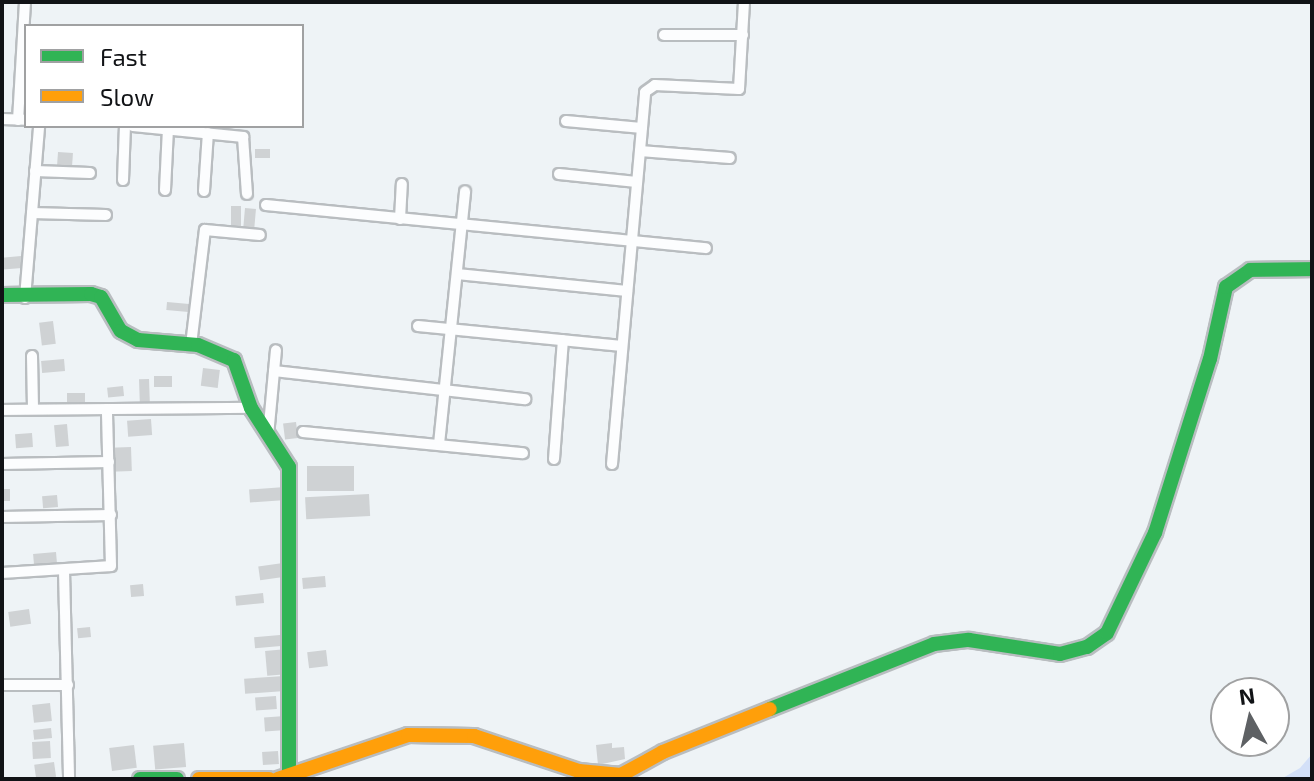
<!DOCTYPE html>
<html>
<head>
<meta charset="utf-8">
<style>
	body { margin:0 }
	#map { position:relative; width:1314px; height:781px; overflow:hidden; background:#eef3f6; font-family:"Exo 2",sans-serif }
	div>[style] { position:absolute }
	.water>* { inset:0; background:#d3e0f8 }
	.building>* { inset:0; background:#cfd2d4; transform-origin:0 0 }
	.roads { filter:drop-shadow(2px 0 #b9bdc0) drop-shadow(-2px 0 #b9bdc0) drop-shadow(0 2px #b9bdc0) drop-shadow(0 -2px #b9bdc0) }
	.street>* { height:10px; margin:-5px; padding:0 5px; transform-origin:5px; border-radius:5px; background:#fcfdfe }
	.fast>* { height:14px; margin:-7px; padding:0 7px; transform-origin:7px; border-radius:7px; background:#30b455 }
	.slow>* { height:14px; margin:-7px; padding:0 7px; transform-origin:7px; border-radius:7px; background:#ff9f0a }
	span { translate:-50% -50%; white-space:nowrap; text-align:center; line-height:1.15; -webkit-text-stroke:6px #fff; paint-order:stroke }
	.frame { position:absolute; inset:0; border:4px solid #111316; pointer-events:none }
	.legend { position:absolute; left:24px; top:24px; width:280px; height:104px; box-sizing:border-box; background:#fff; border:2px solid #a0a1a2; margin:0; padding:10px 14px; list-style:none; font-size:24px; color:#111316 }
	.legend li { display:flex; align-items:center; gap:16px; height:40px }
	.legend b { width:40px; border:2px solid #a0a1a2 }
	.north { position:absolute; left:1210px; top:677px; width:80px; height:80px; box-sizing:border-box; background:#fff; border:2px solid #a0a1a2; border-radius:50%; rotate:352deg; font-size:22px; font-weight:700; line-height:32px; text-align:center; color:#111316 }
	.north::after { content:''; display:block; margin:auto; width:28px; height:36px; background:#5e6164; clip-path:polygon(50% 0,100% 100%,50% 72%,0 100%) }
</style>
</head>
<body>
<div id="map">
	<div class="water">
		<i style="clip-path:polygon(1312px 754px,1312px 779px,1281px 779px,1300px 768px)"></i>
	</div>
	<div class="building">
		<i style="left:255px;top:149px;width:15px;height:9px"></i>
		<i style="left:58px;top:152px;width:15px;height:19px;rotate:4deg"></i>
		<i style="left:231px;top:206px;width:10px;height:23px"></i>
		<i style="left:245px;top:208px;width:11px;height:22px;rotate:5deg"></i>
		<i style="left:21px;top:256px;width:12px;height:19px;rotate:85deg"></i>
		<i style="left:167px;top:302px;width:25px;height:8px;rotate:5deg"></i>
		<i style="left:53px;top:321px;width:23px;height:14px;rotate:83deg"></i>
		<i style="left:64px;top:359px;width:12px;height:23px;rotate:85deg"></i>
		<i style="left:203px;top:368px;width:17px;height:18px;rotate:7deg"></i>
		<i style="left:172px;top:376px;width:11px;height:18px;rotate:90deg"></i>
		<i style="left:149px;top:379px;width:23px;height:10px;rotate:88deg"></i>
		<i style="left:123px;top:386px;width:10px;height:16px;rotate:84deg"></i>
		<i style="left:67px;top:393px;width:18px;height:15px"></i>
		<i style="left:151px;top:419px;width:16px;height:24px;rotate:86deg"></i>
		<i style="left:296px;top:422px;width:16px;height:13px;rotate:83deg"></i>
		<i style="left:67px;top:424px;width:22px;height:13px;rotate:85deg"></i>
		<i style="left:32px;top:433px;width:14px;height:17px;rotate:86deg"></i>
		<i style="left:131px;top:447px;width:24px;height:21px;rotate:88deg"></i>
		<i style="left:307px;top:466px;width:47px;height:25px"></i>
		<i style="left:285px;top:487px;width:13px;height:36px;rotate:86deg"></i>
		<i style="left:2px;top:489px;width:8px;height:12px"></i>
		<i style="left:369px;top:494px;width:22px;height:64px;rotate:87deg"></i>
		<i style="left:57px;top:495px;width:12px;height:15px;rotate:85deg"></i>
		<i style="left:56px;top:552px;width:12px;height:23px;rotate:85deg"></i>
		<i style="left:283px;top:563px;width:14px;height:25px;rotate:82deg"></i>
		<i style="left:325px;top:576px;width:11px;height:23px;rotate:85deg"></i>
		<i style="left:143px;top:584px;width:12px;height:13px;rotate:85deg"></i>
		<i style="left:263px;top:593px;width:10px;height:28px;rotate:84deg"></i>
		<i style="left:29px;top:609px;width:15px;height:21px;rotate:82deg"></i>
		<i style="left:90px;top:627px;width:10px;height:13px;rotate:84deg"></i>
		<i style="left:280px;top:635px;width:11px;height:26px;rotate:85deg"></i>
		<i style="left:287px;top:649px;width:25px;height:22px;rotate:85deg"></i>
		<i style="left:326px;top:650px;width:16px;height:19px;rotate:83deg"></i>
		<i style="left:284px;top:676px;width:15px;height:40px;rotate:86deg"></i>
		<i style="left:276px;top:696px;width:13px;height:21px;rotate:86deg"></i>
		<i style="left:50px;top:703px;width:18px;height:18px;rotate:84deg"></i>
		<i style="left:285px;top:716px;width:14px;height:21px;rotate:86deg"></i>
		<i style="left:51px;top:728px;width:10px;height:18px;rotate:84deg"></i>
		<i style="left:50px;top:741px;width:17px;height:18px;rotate:87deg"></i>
		<i style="left:184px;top:743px;width:24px;height:31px;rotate:85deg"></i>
		<i style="clip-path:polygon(612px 743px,612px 748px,624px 747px,625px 759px,598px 765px,596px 745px)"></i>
		<i style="left:134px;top:745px;width:23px;height:25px;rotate:83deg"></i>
		<i style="left:278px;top:751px;width:13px;height:16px;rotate:86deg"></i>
		<i style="left:54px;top:762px;width:15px;height:20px;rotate:82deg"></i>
	</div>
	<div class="roads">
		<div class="street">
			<i style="left:664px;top:35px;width:79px"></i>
			<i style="left:2px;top:119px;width:24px;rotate:2deg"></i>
			<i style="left:18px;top:120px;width:118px;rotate:-86.6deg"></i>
			<i style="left:566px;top:121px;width:76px;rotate:5.3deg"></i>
			<i style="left:133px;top:126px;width:111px;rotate:5.7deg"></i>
			<i style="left:243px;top:137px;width:57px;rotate:86deg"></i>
			<i style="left:640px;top:151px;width:90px;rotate:4.4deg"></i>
			<i style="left:35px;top:171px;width:55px;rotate:2.1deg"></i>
			<i style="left:559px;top:174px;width:78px;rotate:5.9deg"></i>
			<i style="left:123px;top:180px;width:54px;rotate:-87.9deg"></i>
			<i style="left:165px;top:190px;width:62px;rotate:-87.2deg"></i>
			<i style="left:204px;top:191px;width:58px;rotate:-86.1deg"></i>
			<i style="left:266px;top:205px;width:442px;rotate:5.6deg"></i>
			<i style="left:32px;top:213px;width:74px;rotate:1.5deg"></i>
			<i style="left:400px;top:219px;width:35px;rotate:-87deg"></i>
			<i style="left:457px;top:274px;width:171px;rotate:5.7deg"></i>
			<i style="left:25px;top:298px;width:173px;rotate:-85.3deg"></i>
			<i style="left:418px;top:326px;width:205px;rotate:5.6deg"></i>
			<i style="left:191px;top:345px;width:116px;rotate:-83.1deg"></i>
			<i style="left:205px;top:230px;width:55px;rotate:5.2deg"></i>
			<i style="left:32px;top:356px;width:53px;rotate:88.9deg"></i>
			<i style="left:274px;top:371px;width:253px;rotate:6.4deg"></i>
			<i style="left:2px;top:410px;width:249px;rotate:-0.5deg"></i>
			<i style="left:303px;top:432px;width:221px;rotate:5.5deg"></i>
			<i style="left:268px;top:436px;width:86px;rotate:-84.7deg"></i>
			<i style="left:439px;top:444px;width:254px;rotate:-84.1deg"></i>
			<i style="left:554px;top:459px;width:119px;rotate:-85.7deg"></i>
			<i style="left:2px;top:464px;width:107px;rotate:-1.1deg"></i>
			<i style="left:612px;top:464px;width:373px;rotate:-84.9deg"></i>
			<i style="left:645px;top:92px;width:12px;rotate:-35deg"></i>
			<i style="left:655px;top:85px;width:84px;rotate:2.7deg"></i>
			<i style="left:739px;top:89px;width:87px;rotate:-86.7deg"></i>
			<i style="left:2px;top:517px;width:109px;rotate:-1.1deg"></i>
			<i style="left:64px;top:571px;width:208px;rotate:88.6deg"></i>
			<i style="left:2px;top:573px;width:109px;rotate:-3.7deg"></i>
			<i style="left:111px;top:566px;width:157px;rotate:-91.5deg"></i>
			<i style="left:2px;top:685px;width:66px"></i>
		</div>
		<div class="fast">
			<i style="left:2px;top:295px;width:89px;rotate:-0.6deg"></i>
			<i style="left:91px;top:294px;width:10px;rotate:17deg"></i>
			<i style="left:101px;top:297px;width:39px;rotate:60deg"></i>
			<i style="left:121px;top:331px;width:19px;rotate:28deg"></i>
			<i style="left:138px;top:340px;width:60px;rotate:4.8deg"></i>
			<i style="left:198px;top:345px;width:39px;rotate:23deg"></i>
			<i style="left:234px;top:360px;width:51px;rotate:70.5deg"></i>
			<i style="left:251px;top:408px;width:70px;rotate:57.2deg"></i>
			<i style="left:289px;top:467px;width:306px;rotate:90deg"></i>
			<i style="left:770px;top:709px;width:176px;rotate:-21.6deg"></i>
			<i style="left:934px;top:644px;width:35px;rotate:-7deg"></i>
			<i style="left:969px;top:640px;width:92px;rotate:8.7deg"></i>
			<i style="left:1060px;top:654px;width:28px;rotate:-15deg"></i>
			<i style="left:1087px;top:647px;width:24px;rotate:-35deg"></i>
			<i style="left:1107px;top:633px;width:111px;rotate:-64.4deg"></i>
			<i style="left:1155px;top:533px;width:182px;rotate:-72.5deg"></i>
			<i style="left:1210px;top:359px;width:74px;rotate:-77.5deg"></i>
			<i style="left:1226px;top:287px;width:29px;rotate:-35deg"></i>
			<i style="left:1250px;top:270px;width:62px;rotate:-0.9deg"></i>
			<i style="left:140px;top:779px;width:37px"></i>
		</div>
		<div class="slow">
			<i style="left:199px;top:779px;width:70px"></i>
			<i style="left:278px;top:779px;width:137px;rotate:-18.7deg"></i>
			<i style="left:408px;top:735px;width:66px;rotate:0.9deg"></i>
			<i style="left:474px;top:736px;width:111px;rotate:18.4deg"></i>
			<i style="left:579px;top:771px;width:42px;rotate:5.4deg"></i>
			<i style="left:621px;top:775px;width:48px;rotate:-28.7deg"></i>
			<i style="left:663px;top:752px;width:115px;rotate:-21.9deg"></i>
		</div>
	</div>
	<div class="frame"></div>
	<ul class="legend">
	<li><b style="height:10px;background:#30b455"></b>Fast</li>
	<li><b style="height:10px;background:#ff9f0a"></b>Slow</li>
	</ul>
	<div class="north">N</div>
</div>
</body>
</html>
